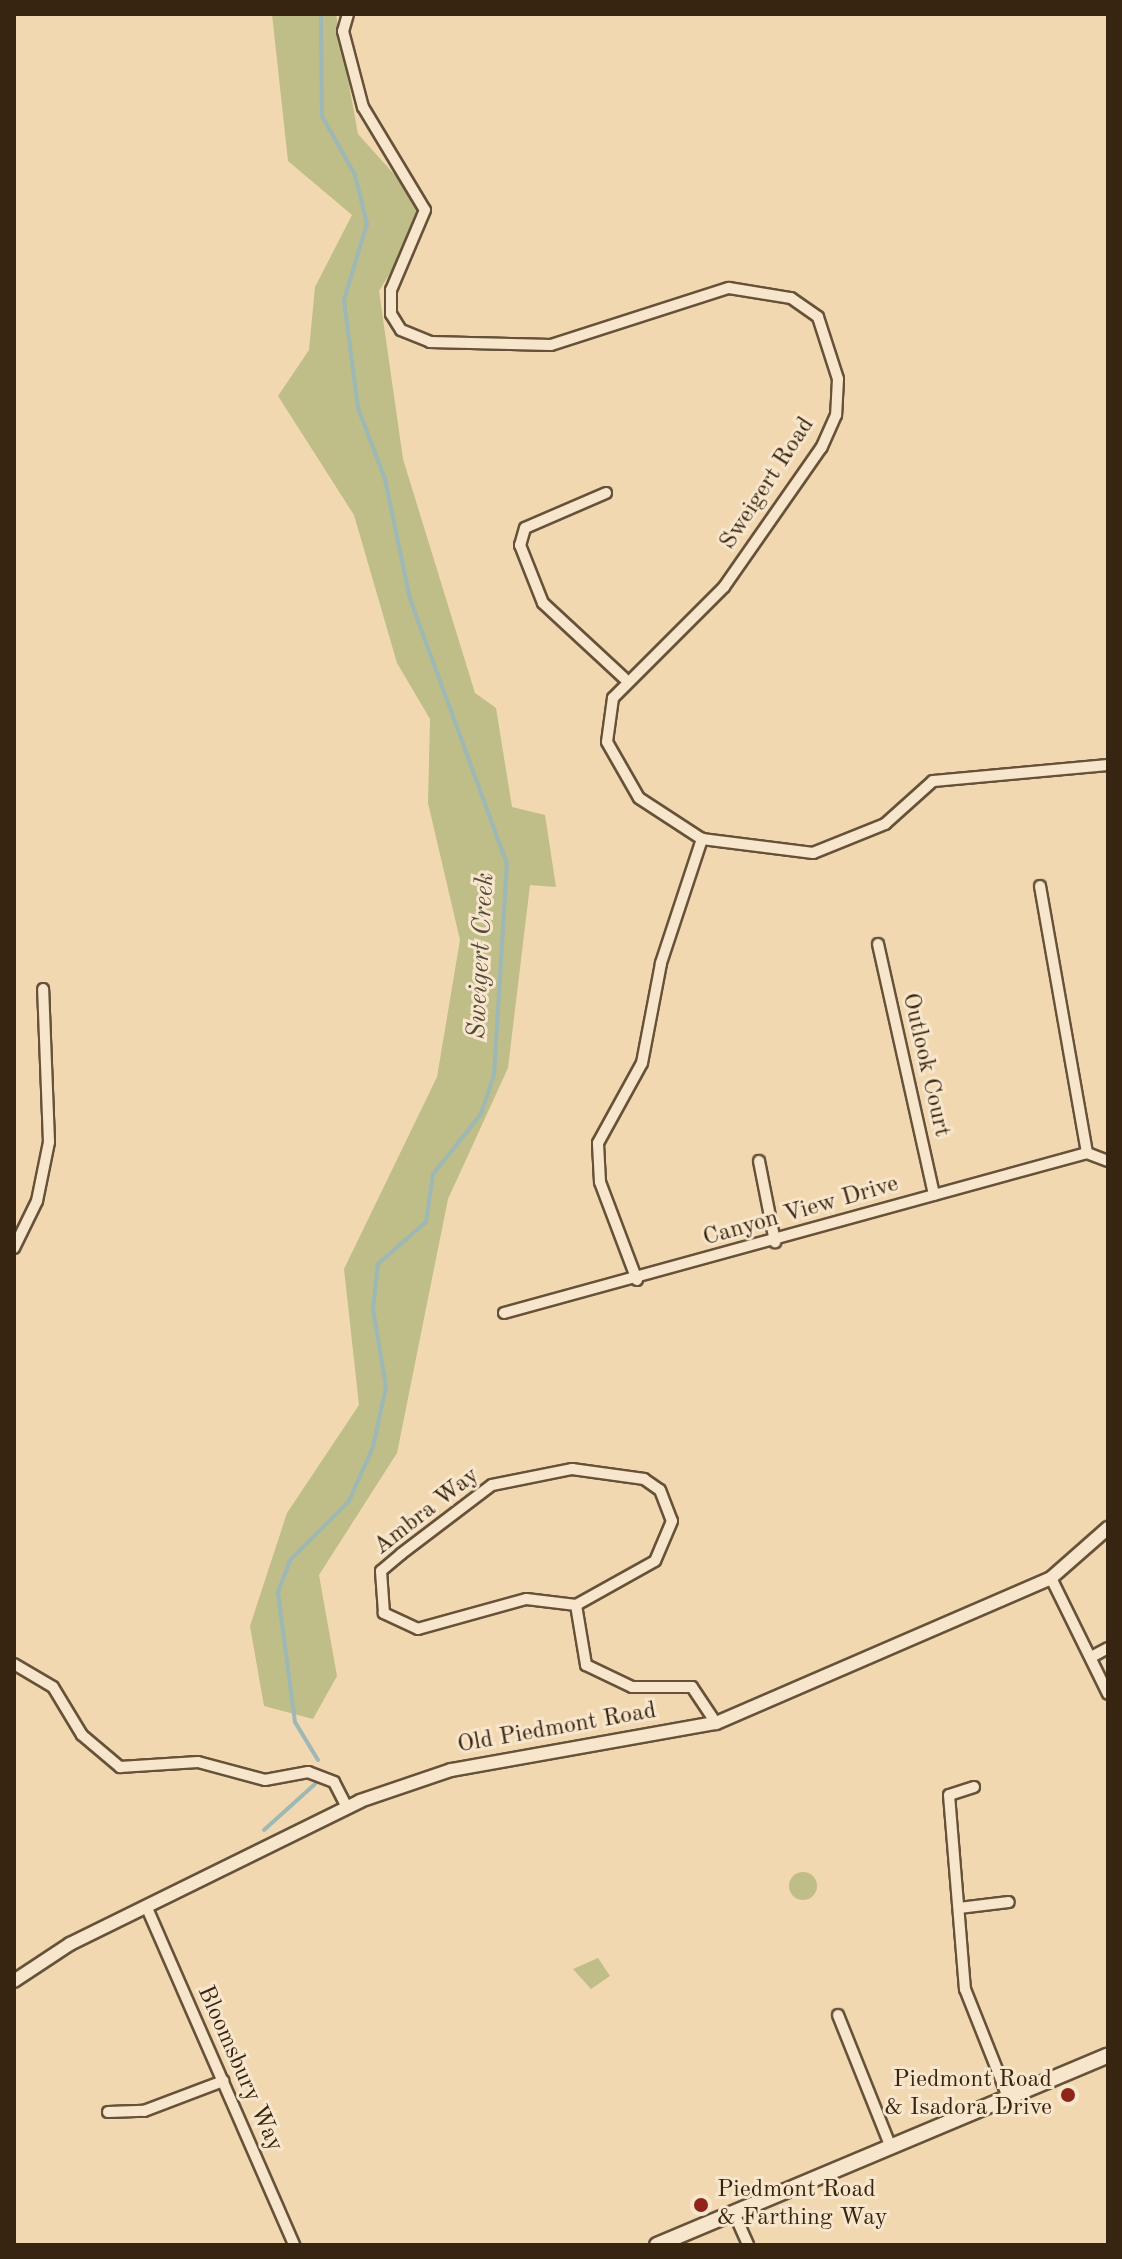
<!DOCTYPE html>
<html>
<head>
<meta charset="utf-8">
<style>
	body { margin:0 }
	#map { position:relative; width:1122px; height:2259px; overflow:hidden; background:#f2d8b1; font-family:"Old Standard TT",serif }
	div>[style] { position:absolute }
	.green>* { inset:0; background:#bfbd88 }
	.round { border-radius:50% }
	.stream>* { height:4px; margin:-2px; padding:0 2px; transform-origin:2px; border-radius:2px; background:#9db8b5 }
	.roads { filter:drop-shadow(2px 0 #665239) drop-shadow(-2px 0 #665239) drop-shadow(0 2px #665239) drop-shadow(0 -2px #665239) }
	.minor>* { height:10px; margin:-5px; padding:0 5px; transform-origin:5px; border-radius:5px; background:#f7e6cc }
	.tertiary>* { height:12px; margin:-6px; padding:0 6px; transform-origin:6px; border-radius:6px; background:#f7e6cc }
	.secondary>* { height:14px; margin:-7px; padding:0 7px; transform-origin:7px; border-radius:7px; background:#f7e6cc }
	.dots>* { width:22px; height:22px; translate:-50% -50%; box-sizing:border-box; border:4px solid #f7e6cc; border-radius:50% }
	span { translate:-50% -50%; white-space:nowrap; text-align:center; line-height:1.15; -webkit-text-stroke:6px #f7e6cc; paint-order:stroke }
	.street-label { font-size:24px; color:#382511 }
	.poi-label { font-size:24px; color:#382511 }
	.right { translate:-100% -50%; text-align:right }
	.left { translate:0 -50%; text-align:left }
	.water-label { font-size:26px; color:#514a3a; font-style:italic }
	.frame { position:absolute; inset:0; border:16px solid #382511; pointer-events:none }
</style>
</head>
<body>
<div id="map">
	<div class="green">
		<i style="clip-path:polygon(272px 14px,336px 14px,358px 134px,428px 212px,379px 291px,403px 459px,475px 693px,496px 708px,512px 807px,545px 815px,556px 887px,530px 885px,508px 1068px,448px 1199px,397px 1453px,319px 1575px,337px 1676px,313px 1719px,264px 1706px,250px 1626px,287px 1513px,359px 1405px,344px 1269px,437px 1077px,460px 940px,428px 803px,430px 719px,397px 663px,354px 515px,278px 396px,309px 350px,315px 287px,352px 215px,288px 161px)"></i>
		<i class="round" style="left:789px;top:1872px;width:28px;height:28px"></i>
		<i style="clip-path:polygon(598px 1958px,610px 1976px,591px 1989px,573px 1969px)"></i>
	</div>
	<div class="stream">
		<i style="left:318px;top:1760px;width:44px;rotate:-121.2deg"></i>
		<i style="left:295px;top:1722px;width:131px;rotate:-97.5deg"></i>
		<i style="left:278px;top:1592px;width:34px;rotate:-69deg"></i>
		<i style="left:290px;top:1560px;width:83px;rotate:-45deg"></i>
		<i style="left:349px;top:1501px;width:59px;rotate:-66deg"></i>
		<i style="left:373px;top:1447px;width:61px;rotate:-77.8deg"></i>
		<i style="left:386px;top:1387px;width:79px;rotate:-99.5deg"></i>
		<i style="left:373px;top:1309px;width:45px;rotate:-83.7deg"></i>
		<i style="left:378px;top:1264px;width:64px;rotate:-41.2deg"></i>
		<i style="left:426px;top:1222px;width:49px;rotate:-81.7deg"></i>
		<i style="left:433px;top:1174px;width:77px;rotate:-51.3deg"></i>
		<i style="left:481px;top:1114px;width:41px;rotate:-71.6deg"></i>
		<i style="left:494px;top:1075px;width:211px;rotate:-86.5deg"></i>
		<i style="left:507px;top:864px;width:282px;rotate:-110.1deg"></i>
		<i style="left:410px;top:599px;width:123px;rotate:-101.8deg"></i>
		<i style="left:385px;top:479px;width:76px;rotate:-110.8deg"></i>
		<i style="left:358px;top:408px;width:109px;rotate:-97.4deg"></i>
		<i style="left:344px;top:300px;width:79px;rotate:-73.2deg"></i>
		<i style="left:367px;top:224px;width:50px;rotate:-103.8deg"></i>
		<i style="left:355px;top:175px;width:68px;rotate:-119.2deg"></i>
		<i style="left:322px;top:116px;width:102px;rotate:-90.6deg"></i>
		<i style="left:264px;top:1830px;width:69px;rotate:-42deg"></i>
	</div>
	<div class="roads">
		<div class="minor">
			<i style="left:348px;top:14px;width:18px;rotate:106deg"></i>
			<i style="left:343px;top:31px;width:79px;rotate:75.3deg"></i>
			<i style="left:363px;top:107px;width:120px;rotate:59deg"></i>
			<i style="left:425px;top:210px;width:87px;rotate:113deg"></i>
			<i style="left:391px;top:290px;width:24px;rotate:90deg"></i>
			<i style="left:391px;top:314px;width:19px;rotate:58deg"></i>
			<i style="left:401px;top:330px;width:31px;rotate:22deg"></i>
			<i style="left:430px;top:342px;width:121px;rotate:1.4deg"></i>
			<i style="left:551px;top:345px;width:187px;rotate:-17.8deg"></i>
			<i style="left:729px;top:288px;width:63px;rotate:9.2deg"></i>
			<i style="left:791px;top:298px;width:33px;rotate:35deg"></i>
			<i style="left:818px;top:317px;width:65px;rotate:72.1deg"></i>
			<i style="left:838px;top:379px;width:36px;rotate:93deg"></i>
			<i style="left:836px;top:415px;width:36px;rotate:114deg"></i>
			<i style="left:821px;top:448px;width:169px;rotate:124.9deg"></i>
			<i style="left:724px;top:587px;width:157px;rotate:135deg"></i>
			<i style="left:613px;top:698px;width:44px;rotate:97.8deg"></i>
			<i style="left:607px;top:742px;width:64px;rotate:60.3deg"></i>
			<i style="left:639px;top:798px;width:75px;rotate:33.1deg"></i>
			<i style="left:702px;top:839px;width:112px;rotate:7.2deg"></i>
			<i style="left:813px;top:853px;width:78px;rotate:-21.9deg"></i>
			<i style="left:885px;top:824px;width:64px;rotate:-41.9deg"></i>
			<i style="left:933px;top:781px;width:176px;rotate:-5.2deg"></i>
			<i style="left:606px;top:493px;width:88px;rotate:156.6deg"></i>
			<i style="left:525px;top:528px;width:18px;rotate:106deg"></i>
			<i style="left:520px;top:545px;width:62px;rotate:68.4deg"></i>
			<i style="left:543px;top:603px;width:110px;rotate:42.8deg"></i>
			<i style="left:1040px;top:886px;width:271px;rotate:80deg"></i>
			<i style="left:878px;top:944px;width:257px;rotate:77.4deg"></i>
			<i style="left:759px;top:1161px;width:83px;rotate:78.8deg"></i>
			<i style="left:14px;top:1248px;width:52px;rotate:-63.9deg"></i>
			<i style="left:37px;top:1201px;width:60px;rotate:-78.5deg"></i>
			<i style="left:49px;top:1142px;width:153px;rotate:-92.2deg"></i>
			<i style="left:637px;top:1280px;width:105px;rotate:-110.7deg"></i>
			<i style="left:600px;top:1182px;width:39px;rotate:-93deg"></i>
			<i style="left:598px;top:1143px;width:91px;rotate:-61.2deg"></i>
			<i style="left:642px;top:1063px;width:102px;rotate:-79.2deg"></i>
			<i style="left:661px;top:963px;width:131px;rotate:-71.7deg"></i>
			<i style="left:504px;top:1313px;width:605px;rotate:-15.35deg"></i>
			<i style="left:1087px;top:1153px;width:22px;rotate:21deg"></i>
			<i style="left:572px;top:1469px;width:73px;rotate:7.9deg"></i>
			<i style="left:644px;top:1479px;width:19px;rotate:35deg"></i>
			<i style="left:660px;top:1490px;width:33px;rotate:69deg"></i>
			<i style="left:672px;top:1521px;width:43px;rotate:113deg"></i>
			<i style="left:655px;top:1561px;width:90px;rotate:150.9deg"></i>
			<i style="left:576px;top:1605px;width:50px;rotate:-173.2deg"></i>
			<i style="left:526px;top:1599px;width:112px;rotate:164.5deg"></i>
			<i style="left:418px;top:1629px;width:38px;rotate:-155deg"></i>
			<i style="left:384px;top:1613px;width:42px;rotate:-94.1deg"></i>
			<i style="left:381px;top:1571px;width:26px;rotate:-40deg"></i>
			<i style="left:401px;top:1554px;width:114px;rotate:-37.2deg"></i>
			<i style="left:492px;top:1485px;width:82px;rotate:-11.3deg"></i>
			<i style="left:1051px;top:1578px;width:129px;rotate:63.8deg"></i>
			<i style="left:576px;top:1605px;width:61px;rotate:80.5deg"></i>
			<i style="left:586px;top:1665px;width:51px;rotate:25.6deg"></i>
			<i style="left:632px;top:1687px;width:60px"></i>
			<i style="left:692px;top:1687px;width:43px;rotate:56.3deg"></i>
			<i style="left:1095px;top:1655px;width:15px;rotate:-28deg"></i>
			<i style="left:14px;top:1664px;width:45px;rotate:30.5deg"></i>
			<i style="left:53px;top:1687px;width:56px;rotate:58.9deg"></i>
			<i style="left:82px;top:1735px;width:50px;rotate:40.1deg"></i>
			<i style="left:120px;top:1767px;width:78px;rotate:-3.7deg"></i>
			<i style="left:198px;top:1762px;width:69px;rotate:15deg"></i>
			<i style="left:265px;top:1780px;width:44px;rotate:-10.5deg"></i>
			<i style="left:308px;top:1772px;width:28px;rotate:21deg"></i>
			<i style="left:334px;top:1782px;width:29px;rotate:63deg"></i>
			<i style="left:974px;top:1787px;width:26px;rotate:162deg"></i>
			<i style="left:949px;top:1795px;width:195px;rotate:85.3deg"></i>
			<i style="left:965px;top:1989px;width:116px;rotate:68.3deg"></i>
			<i style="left:147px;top:1908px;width:368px;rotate:66.4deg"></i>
			<i style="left:959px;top:1908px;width:50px;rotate:-6.8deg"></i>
			<i style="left:838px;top:2015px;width:140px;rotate:68.2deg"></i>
			<i style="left:108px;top:2112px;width:36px;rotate:-2deg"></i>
			<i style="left:144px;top:2111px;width:85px;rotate:-20.8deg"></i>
			<i style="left:734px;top:2213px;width:35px;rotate:66deg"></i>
		</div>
		<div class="tertiary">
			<i style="left:14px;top:1981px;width:67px;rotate:-33.5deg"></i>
			<i style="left:70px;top:1944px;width:323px;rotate:-26.2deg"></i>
			<i style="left:360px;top:1801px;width:96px;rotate:-18.8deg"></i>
			<i style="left:451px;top:1770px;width:269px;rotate:-10.1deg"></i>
			<i style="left:716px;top:1723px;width:365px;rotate:-23.4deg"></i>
			<i style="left:1051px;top:1578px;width:76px;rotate:-41.3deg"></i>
		</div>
		<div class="secondary">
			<i style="left:657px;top:2245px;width:489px;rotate:-22.8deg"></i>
		</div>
	</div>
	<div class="dots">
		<i style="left:1068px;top:2095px;background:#8f2418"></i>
		<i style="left:701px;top:2205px;background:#8f2418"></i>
	</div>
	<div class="street-label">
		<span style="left:768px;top:484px;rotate:-57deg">Sweigert Road</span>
		<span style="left:925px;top:1065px;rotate:77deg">Outlook Court</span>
		<span style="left:801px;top:1212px;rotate:-16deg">Canyon View Drive</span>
		<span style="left:427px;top:1512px;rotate:-38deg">Ambra Way</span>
		<span style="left:557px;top:1729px;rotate:-10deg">Old Piedmont Road</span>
		<span style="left:239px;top:2069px;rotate:66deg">Bloomsbury Way</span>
	</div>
	<div class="poi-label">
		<span class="right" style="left:1052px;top:2095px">Piedmont Road<br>&amp; Isadora Drive</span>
		<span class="left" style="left:717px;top:2205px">Piedmont Road<br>&amp; Farthing Way</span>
	</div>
	<div class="water-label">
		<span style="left:482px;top:956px;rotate:-87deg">Sweigert Creek</span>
	</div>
	<div class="frame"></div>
</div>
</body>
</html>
